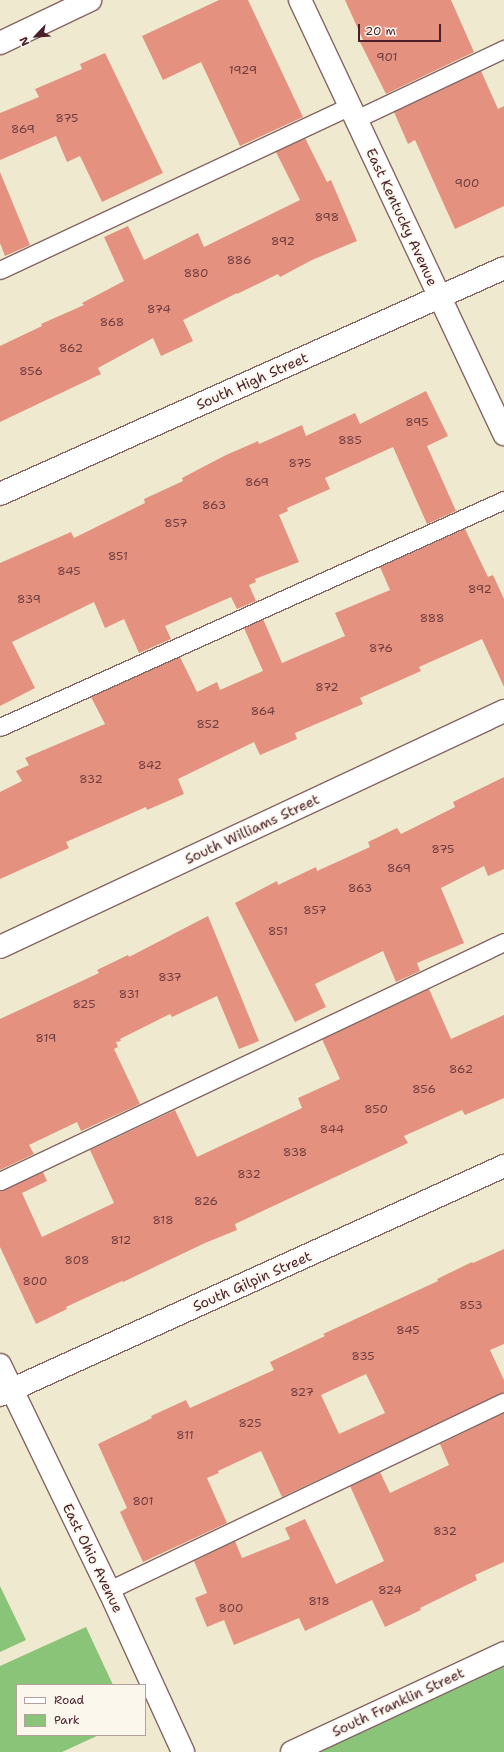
<!DOCTYPE html>
<html>
<head>
<meta charset="utf-8">
<style>
	body { margin:0 }
	#map { position:relative; width:504px; height:1752px; overflow:hidden; background:#efe9cf; font-family:"Shantell Sans",sans-serif }
	div>[style] { position:absolute }
	.green>* { inset:0; background:#89c479 }
	.building>* { inset:0; background:#e4927f }
	.roads { filter:drop-shadow(1px 0 #846664) drop-shadow(-1px 0 #846664) drop-shadow(0 1px #846664) drop-shadow(0 -1px #846664) }
	.service>* { height:17px; margin:-8.5px; padding:0 8.5px; transform-origin:8.5px; border-radius:8.5px; background:#fff }
	.minor>* { height:22px; margin:-11px; padding:0 11px; transform-origin:11px; border-radius:11px; background:#fff }
	.tertiary>* { height:22px; margin:-11px; padding:0 11px; transform-origin:11px; border-radius:11px; background:#fff }
	span { translate:-50% -50%; white-space:nowrap; text-align:center; line-height:1.15; -webkit-text-stroke:3.5px #fbf7ec; paint-order:stroke }
	.number-label { font-size:12px; color:#703c40 }
	.number-label span { -webkit-text-stroke-width:0 }
	.street-label { font-size:14px; color:#4a1f2b }
	.legend { position:absolute; left:16px; top:1684px; width:130px; height:52px; box-sizing:border-box; background:#fbf7ec; border:1px solid #b4a19f; margin:0; padding:5px 7px; list-style:none; font-size:12px; color:#4a1f2b }
	.legend li { display:flex; align-items:center; gap:8px; height:20px }
	.legend b { width:20px; border:1px solid #b4a19f }
	.north { position:absolute; left:16px; top:16px; width:40px; height:40px; -webkit-text-stroke:3px #fbf7ec; paint-order:stroke; rotate:245deg; font-size:11px; font-weight:700; line-height:16px; text-align:center; color:#4a1f2b }
	.north::after { content:''; display:block; margin:auto; width:14px; height:18px; background:#4a1f2b; clip-path:polygon(50% 0,100% 100%,50% 72%,0 100%) }
	.scale { position:absolute; left:358px; top:24px; width:83px; height:18px; box-sizing:border-box; border:2px solid #4a1f2b; border-top:0; padding-left:5px; font-size:12px; line-height:14px; white-space:nowrap; color:#4a1f2b; -webkit-text-stroke:3px #fbf7ec; paint-order:stroke }
</style>
</head>
<body>
<div id="map">
	<div class="green">
		<i style="clip-path:polygon(0 1586px,26px 1640px,0 1652px)"></i>
		<i style="clip-path:polygon(86px 1627px,113px 1685px,17px 1685px,17px 1735px,99px 1735px,62px 1752px,0 1752px,0 1666px)"></i>
		<i style="clip-path:polygon(504px 1666px,504px 1752px,319px 1752px)"></i>
	</div>
	<div class="building">
		<i style="clip-path:polygon(219px 0,248px 0,303px 117px,240px 146px,201px 62px,163px 80px,142px 36px)"></i>
		<i style="clip-path:polygon(345px 0,451px 0,474px 52px,386px 94px,360px 42px,363px 40px)"></i>
		<i style="clip-path:polygon(105px 53px,163px 173px,102px 202px,80px 156px,67px 162px,56px 136px,0 160px,0 113px,39px 97px,35px 89px,82px 69px,80px 64px)"></i>
		<i style="clip-path:polygon(481px 71px,498px 109px,504px 106px,504px 206px,455px 229px,415px 140px,408px 144px,394px 112px)"></i>
		<i style="clip-path:polygon(305px 138px,327px 182px,331px 180px,357px 241px,312px 260px,280px 277px,278px 274px,237px 294px,237px 293px,183px 320px,193px 341px,161px 356px,153px 338px,98px 368px,101px 374px,0 422px,0 346px,42px 326px,41px 324px,84px 305px,82px 303px,124px 281px,104px 237px,128px 226px,144px 260px,198px 233px,204px 247px,300px 200px,276px 152px)"></i>
		<i style="clip-path:polygon(0 172px,30px 245px,5px 256px,0 243px)"></i>
		<i style="clip-path:polygon(426px 391px,448px 436px,427px 446px,456px 511px,427px 524px,393px 447px,325px 478px,330px 489px,287px 508px,288px 511px,279px 515px,299px 562px,255px 579px,256px 582px,249px 585px,256px 601px,237px 609px,231px 597px,165px 626px,171px 639px,139px 653px,124px 619px,105px 628px,94px 602px,12px 642px,35px 688px,0 706px,0 563px,71px 532px,74px 538px,145px 503px,144px 499px,183px 481px,182px 478px,226px 455px,258px 441px,259px 444px,302px 425px,306px 436px,355px 413px,360px 424px)"></i>
		<i style="clip-path:polygon(465px 529px,488px 577px,493px 575px,504px 599px,504px 687px,482px 639px,419px 667px,421px 671px,360px 698px,363px 704px,295px 733px,297px 739px,260px 755px,254px 742px,178px 779px,184px 794px,147px 810px,146px 807px,66px 842px,69px 848px,0 879px,0 792px,22px 781px,16px 771px,29px 765px,25px 758px,105px 724px,91px 697px,180px 657px,197px 692px,217px 682px,220px 690px,263px 671px,244px 628px,263px 619px,282px 663px,345px 636px,335px 613px,390px 590px,380px 567px)"></i>
		<i style="clip-path:polygon(504px 777px,504px 869px,488px 876px,484px 866px,441px 888px,464px 943px,417px 963px,420px 971px,396px 982px,383px 951px,315px 984px,326px 1007px,295px 1022px,235px 903px,277px 881px,278px 885px,316px 867px,317px 871px,370px 847px,368px 842px,397px 828px,401px 834px,455px 807px,453px 802px)"></i>
		<i style="clip-path:polygon(208px 916px,259px 1041px,239px 1049px,217px 996px,172px 1017px,170px 1014px,120px 1039px,121px 1041px,116px 1042px,118px 1047px,114px 1049px,140px 1104px,81px 1131px,77px 1122px,29px 1145px,34px 1154px,0 1170px,0 1019px,99px 973px,97px 970px,128px 955px,129px 957px)"></i>
		<i style="clip-path:polygon(429px 989px,451px 1039px,504px 1015px,504px 1098px,465px 1115px,462px 1110px,404px 1136px,408px 1143px,235px 1224px,237px 1230px,205px 1243px,123px 1282px,122px 1281px,66px 1307px,67px 1309px,36px 1324px,0 1247px,0 1191px,43px 1172px,47px 1181px,22px 1193px,42px 1237px,114px 1203px,90px 1150px,175px 1110px,197px 1157px,302px 1108px,298px 1098px,340px 1079px,322px 1039px)"></i>
		<i style="clip-path:polygon(evenodd,504px 1249px,504px 1344px,490px 1350px,504px 1380px,504px 1392px,282px 1497px,261px 1451px,218px 1471px,219px 1473px,207px 1478px,227px 1523px,143px 1562px,120px 1512px,127px 1508px,98px 1444px,152px 1418px,151px 1416px,186px 1400px,190px 1408px,274px 1370px,270px 1362px,325px 1336px,323px 1334px,438px 1281px,437px 1279px,472px 1262px,473px 1263px,504px 1249px,366px 1374px,385px 1413px,339px 1434px,321px 1395px,366px 1374px)"></i>
		<i style="clip-path:polygon(504px 1413px,504px 1562px,475px 1575px,477px 1580px,420px 1608px,421px 1610px,385px 1627px,372px 1600px,305px 1631px,299px 1618px,234px 1645px,224px 1620px,207px 1627px,195px 1598px,207px 1593px,194px 1561px,235px 1541px,242px 1558px,290px 1539px,285px 1528px,305px 1519px,336px 1584px,384px 1561px,350px 1486px,380px 1472px,390px 1493px,449px 1465px,440px 1444px)"></i>
	</div>
	<div class="roads">
		<div class="service">
			<i style="left:356px;top:119px;width:164px;rotate:-25.3deg"></i>
			<i style="left:0;top:270px;width:387px;rotate:-25.1deg"></i>
			<i style="left:0;top:727px;width:553px;rotate:-24.25deg"></i>
			<i style="left:0;top:1181px;width:558px;rotate:-25.37deg"></i>
			<i style="left:109px;top:1590px;width:437px;rotate:-25.5deg"></i>
		</div>
		<div class="minor">
			<i style="left:300px;top:0;width:480px;rotate:64.8deg"></i>
			<i style="left:0;top:43px;width:100px;rotate:-25.5deg"></i>
			<i style="left:0;top:494px;width:552px;rotate:-24.15deg"></i>
			<i style="left:0;top:947px;width:557px;rotate:-25.09deg"></i>
			<i style="left:0;top:1365px;width:250px;rotate:64.2deg"></i>
			<i style="left:109px;top:1590px;width:178px;rotate:65.4deg"></i>
			<i style="left:0;top:1395px;width:554px;rotate:-24.44deg"></i>
		</div>
		<div class="tertiary">
			<i style="left:292px;top:1752px;width:234px;rotate:-25deg"></i>
		</div>
	</div>
	<div class="number-label">
		<span style="left:387px;top:58px">901</span>
		<span style="left:243px;top:71px">1929</span>
		<span style="left:67px;top:119px">875</span>
		<span style="left:23px;top:130px">869</span>
		<span style="left:467px;top:184px">900</span>
		<span style="left:327px;top:218px">898</span>
		<span style="left:283px;top:242px">892</span>
		<span style="left:239px;top:261px">886</span>
		<span style="left:196px;top:274px">880</span>
		<span style="left:159px;top:310px">874</span>
		<span style="left:112px;top:323px">868</span>
		<span style="left:71px;top:349px">862</span>
		<span style="left:31px;top:372px">856</span>
		<span style="left:417px;top:423px">895</span>
		<span style="left:350px;top:441px">885</span>
		<span style="left:300px;top:464px">875</span>
		<span style="left:257px;top:483px">869</span>
		<span style="left:214px;top:506px">863</span>
		<span style="left:176px;top:524px">857</span>
		<span style="left:118px;top:557px">851</span>
		<span style="left:69px;top:572px">845</span>
		<span style="left:480px;top:590px">892</span>
		<span style="left:29px;top:600px">839</span>
		<span style="left:432px;top:619px">888</span>
		<span style="left:381px;top:649px">876</span>
		<span style="left:327px;top:688px">872</span>
		<span style="left:263px;top:712px">864</span>
		<span style="left:208px;top:725px">852</span>
		<span style="left:150px;top:766px">842</span>
		<span style="left:91px;top:780px">832</span>
		<span style="left:443px;top:850px">875</span>
		<span style="left:399px;top:869px">869</span>
		<span style="left:360px;top:889px">863</span>
		<span style="left:315px;top:911px">857</span>
		<span style="left:278px;top:932px">851</span>
		<span style="left:170px;top:978px">837</span>
		<span style="left:129px;top:995px">831</span>
		<span style="left:84px;top:1005px">825</span>
		<span style="left:46px;top:1039px">819</span>
		<span style="left:461px;top:1070px">862</span>
		<span style="left:424px;top:1090px">856</span>
		<span style="left:376px;top:1110px">850</span>
		<span style="left:332px;top:1130px">844</span>
		<span style="left:295px;top:1153px">838</span>
		<span style="left:249px;top:1175px">832</span>
		<span style="left:206px;top:1202px">826</span>
		<span style="left:163px;top:1221px">818</span>
		<span style="left:121px;top:1241px">812</span>
		<span style="left:77px;top:1261px">808</span>
		<span style="left:35px;top:1282px">800</span>
		<span style="left:471px;top:1306px">853</span>
		<span style="left:408px;top:1331px">845</span>
		<span style="left:363px;top:1357px">835</span>
		<span style="left:302px;top:1393px">827</span>
		<span style="left:250px;top:1424px">825</span>
		<span style="left:185px;top:1436px">811</span>
		<span style="left:143px;top:1502px">801</span>
		<span style="left:445px;top:1532px">832</span>
		<span style="left:390px;top:1591px">824</span>
		<span style="left:319px;top:1602px">818</span>
		<span style="left:231px;top:1609px">800</span>
	</div>
	<div class="street-label">
		<span style="left:402px;top:217px;rotate:65deg">East Kentucky Avenue</span>
		<span style="left:252px;top:381px;rotate:-24deg">South High Street</span>
		<span style="left:252px;top:829px;rotate:-25deg">South Williams Street</span>
		<span style="left:252px;top:1281px;rotate:-24deg">South Gilpin Street</span>
		<span style="left:93px;top:1558px;rotate:64deg">East Ohio Avenue</span>
		<span style="left:398px;top:1702px;rotate:-25deg">South Franklin Street</span>
	</div>
	<ul class="legend">
	<li><b style="height:5px;background:#fff"></b>Road</li>
	<li><b style="height:11px;background:#89c479"></b>Park</li>
	</ul>
	<div class="north">N</div>
	<div class="scale">20 m</div>
</div>
</body>
</html>
